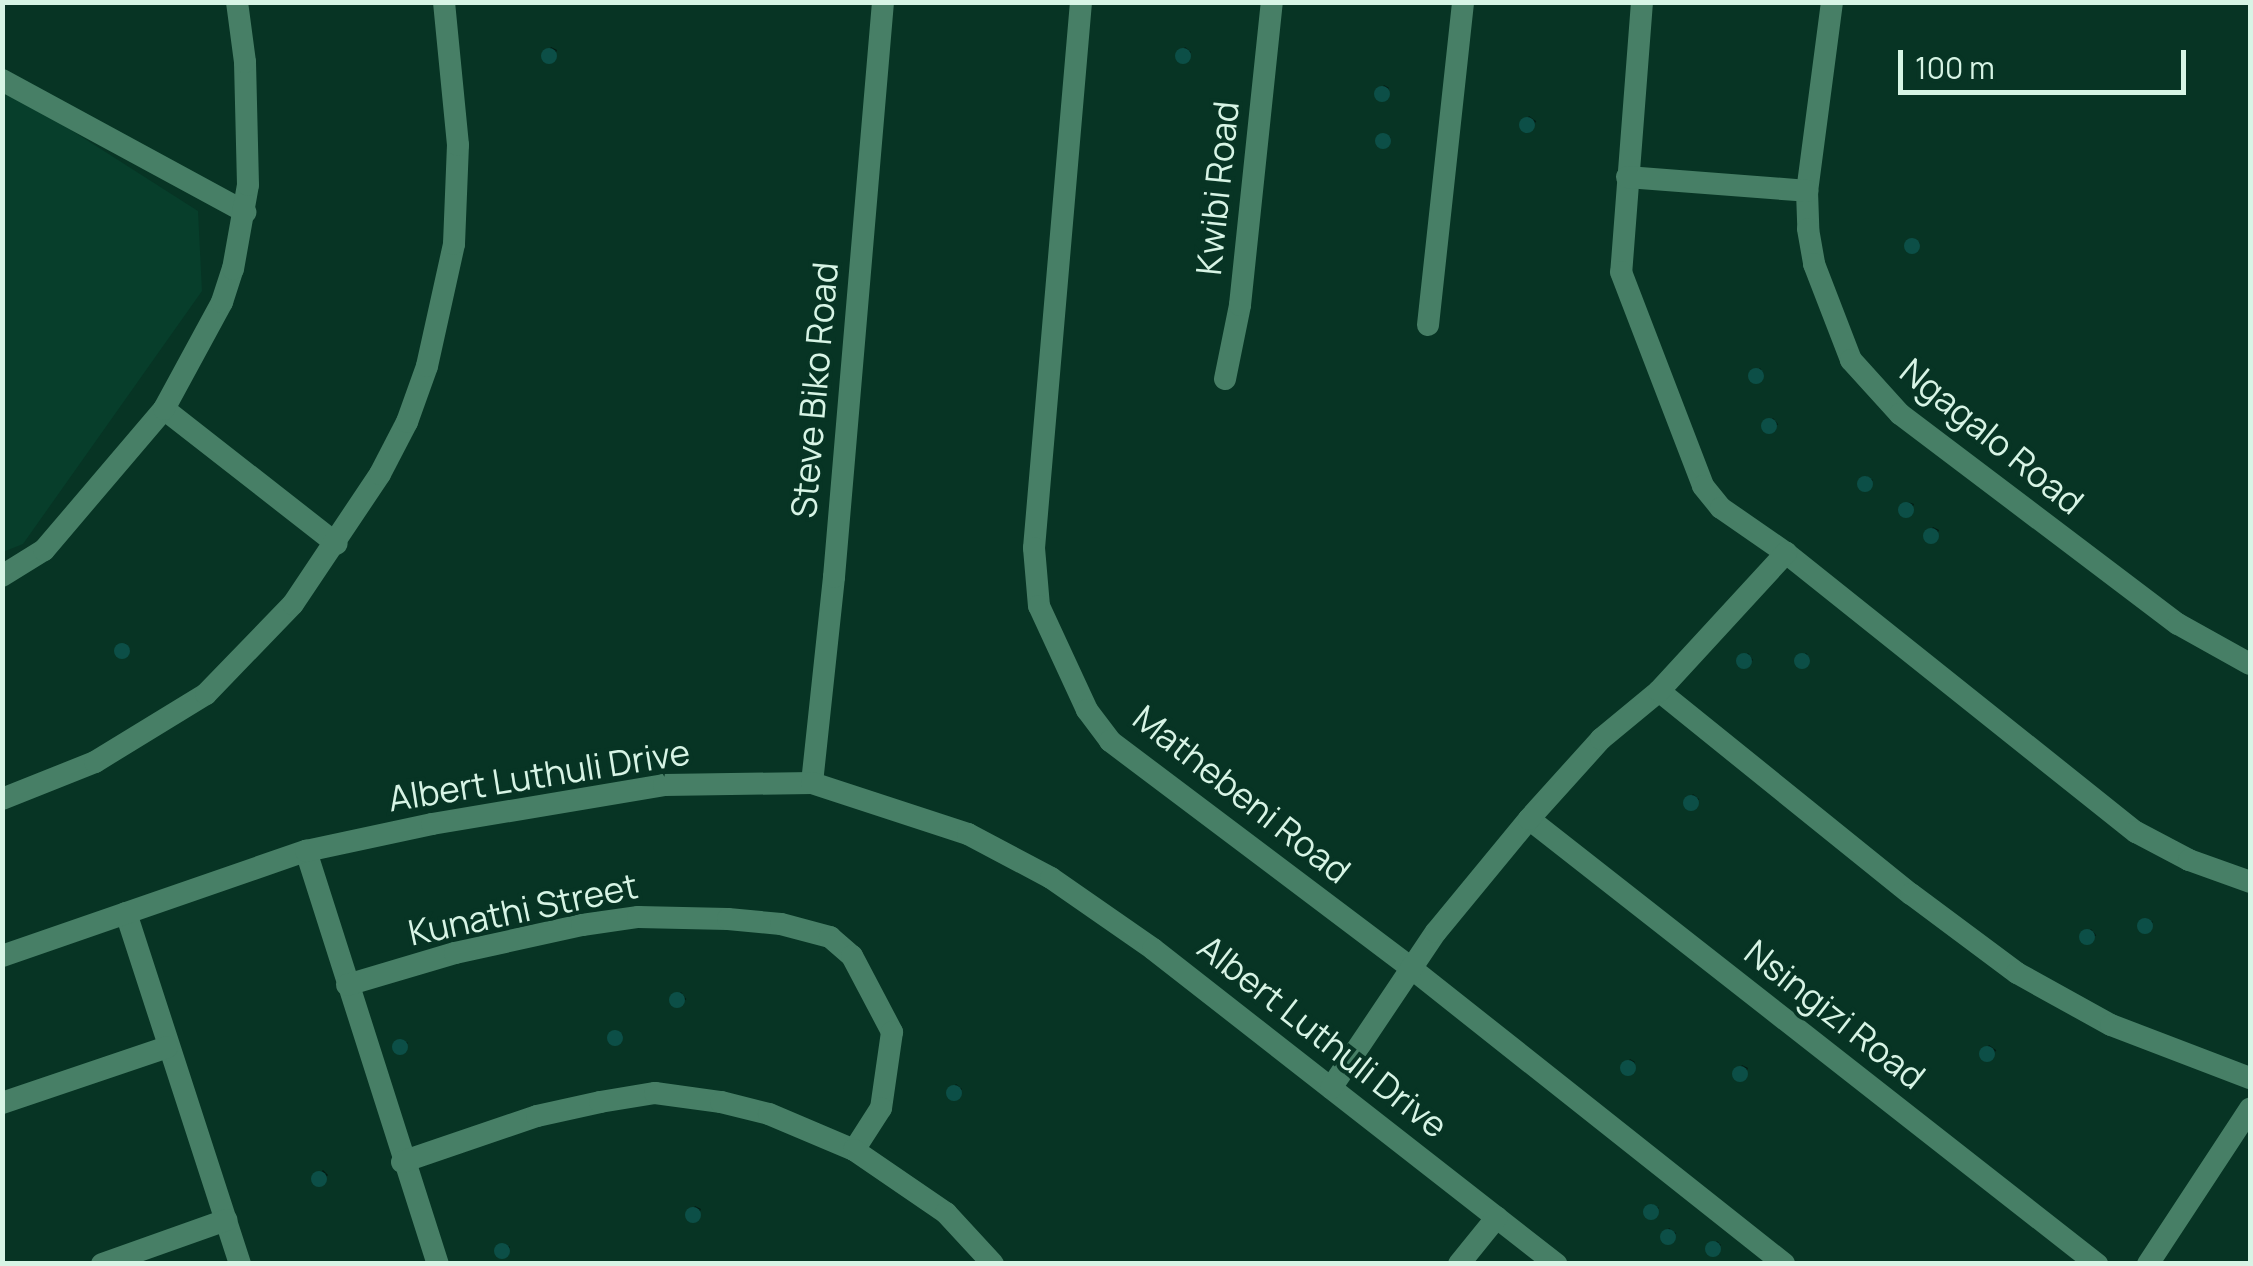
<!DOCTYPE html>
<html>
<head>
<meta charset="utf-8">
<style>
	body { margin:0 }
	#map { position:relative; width:2253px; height:1266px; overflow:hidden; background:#073424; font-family:Manrope,sans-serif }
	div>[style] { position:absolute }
	.built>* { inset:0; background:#073e2b }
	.shadow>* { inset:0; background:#0007; transform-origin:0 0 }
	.building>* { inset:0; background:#0c4f47 }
	.round { border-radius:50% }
	.minor>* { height:22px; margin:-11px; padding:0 11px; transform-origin:11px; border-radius:11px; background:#477f66 }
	span { translate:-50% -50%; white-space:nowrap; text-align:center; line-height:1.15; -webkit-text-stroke:8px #073424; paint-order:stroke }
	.street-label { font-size:35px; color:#d7f4e5 }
	.frame { position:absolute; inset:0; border:5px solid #d7f4e5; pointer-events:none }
	.scale { position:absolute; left:1898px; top:50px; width:288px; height:45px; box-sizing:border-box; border:5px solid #d7f4e5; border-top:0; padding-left:12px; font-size:30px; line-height:35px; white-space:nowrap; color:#d7f4e5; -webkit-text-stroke:8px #073424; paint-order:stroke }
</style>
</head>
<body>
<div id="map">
	<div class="built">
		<i style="clip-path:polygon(2px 86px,198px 211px,202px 291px,23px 544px,3px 552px)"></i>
	</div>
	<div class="shadow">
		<i style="clip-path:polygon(551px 47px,557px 50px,552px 61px,545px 57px)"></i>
		<i style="clip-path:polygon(1185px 47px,1191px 52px,1184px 61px,1179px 57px)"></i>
		<i style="clip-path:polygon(1384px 85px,1389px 88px,1384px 99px,1377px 95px)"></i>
		<i style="left:1529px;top:116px;width:9px;height:12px;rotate:36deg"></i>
		<i style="clip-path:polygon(1385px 133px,1391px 138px,1383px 147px,1378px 143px)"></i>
		<i style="left:1914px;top:238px;width:8px;height:11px;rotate:40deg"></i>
		<i style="clip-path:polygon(1760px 368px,1764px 374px,1757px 382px,1751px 376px)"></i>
		<i style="left:1773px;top:418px;width:8px;height:11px;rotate:50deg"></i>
		<i style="clip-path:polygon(1866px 476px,1873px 480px,1865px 489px,1860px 483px)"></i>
		<i style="clip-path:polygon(1908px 502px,1914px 504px,1909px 515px,1902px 511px)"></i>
		<i style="clip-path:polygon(1933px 527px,1939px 530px,1934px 540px,1926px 537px)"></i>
		<i style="clip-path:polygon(125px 643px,130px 650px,122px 656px,117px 651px)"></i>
		<i style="clip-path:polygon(1748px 653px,1753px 660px,1745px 666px,1739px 661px)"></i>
		<i style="clip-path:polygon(1806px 653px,1810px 659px,1803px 666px,1797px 660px)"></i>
		<i style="left:1693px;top:794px;width:8px;height:12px;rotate:40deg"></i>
		<i style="clip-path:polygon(2147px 918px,2153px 922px,2146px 931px,2140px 926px)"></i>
		<i style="left:2091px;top:929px;width:8px;height:12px;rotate:50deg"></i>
		<i style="left:681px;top:992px;width:9px;height:12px;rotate:54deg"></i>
		<i style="left:617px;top:1030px;width:8px;height:11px;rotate:40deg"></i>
		<i style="clip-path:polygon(402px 1039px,408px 1043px,400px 1052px,395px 1049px)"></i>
		<i style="left:1989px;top:1045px;width:9px;height:12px;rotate:36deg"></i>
		<i style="clip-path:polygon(1630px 1059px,1635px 1062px,1631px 1072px,1623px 1069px)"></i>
		<i style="clip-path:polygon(1742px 1065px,1748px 1068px,1743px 1079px,1736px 1075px)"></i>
		<i style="clip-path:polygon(956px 1084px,962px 1089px,955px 1098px,949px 1092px)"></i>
		<i style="clip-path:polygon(323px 1170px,328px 1175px,320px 1184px,314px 1178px)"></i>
		<i style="clip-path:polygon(1652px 1204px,1659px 1208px,1651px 1218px,1646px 1214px)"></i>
		<i style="clip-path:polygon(695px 1206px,701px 1209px,696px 1220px,689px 1216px)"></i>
		<i style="left:1669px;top:1228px;width:9px;height:11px;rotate:36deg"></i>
		<i style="clip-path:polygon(1717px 1241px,1721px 1245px,1713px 1254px,1708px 1249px)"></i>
		<i style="clip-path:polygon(504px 1243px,510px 1247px,504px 1256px,497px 1253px)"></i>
	</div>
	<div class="building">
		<i class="round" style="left:541px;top:48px;width:16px;height:16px"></i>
		<i class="round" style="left:1175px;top:48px;width:16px;height:16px"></i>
		<i class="round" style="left:1374px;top:86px;width:16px;height:16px"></i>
		<i class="round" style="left:1519px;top:117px;width:16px;height:16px"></i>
		<i class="round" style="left:1375px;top:133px;width:16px;height:16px"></i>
		<i class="round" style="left:1904px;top:238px;width:16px;height:16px"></i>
		<i class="round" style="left:1748px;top:368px;width:16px;height:16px"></i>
		<i class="round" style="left:1761px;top:418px;width:16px;height:16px"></i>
		<i class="round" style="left:1857px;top:476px;width:16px;height:16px"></i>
		<i class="round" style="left:1898px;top:502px;width:16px;height:16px"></i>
		<i class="round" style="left:1923px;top:528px;width:16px;height:16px"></i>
		<i class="round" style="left:114px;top:643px;width:16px;height:16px"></i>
		<i class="round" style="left:1736px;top:653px;width:16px;height:16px"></i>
		<i class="round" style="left:1794px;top:653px;width:16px;height:16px"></i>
		<i class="round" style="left:1683px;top:795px;width:16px;height:16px"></i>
		<i class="round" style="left:2137px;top:918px;width:16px;height:16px"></i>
		<i class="round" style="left:2079px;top:929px;width:16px;height:16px"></i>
		<i class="round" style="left:669px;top:992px;width:16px;height:16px"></i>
		<i class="round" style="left:607px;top:1030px;width:16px;height:16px"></i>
		<i class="round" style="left:392px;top:1039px;width:16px;height:16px"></i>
		<i class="round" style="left:1979px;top:1046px;width:16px;height:16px"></i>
		<i class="round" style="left:1620px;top:1060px;width:16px;height:16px"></i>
		<i class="round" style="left:1732px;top:1066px;width:16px;height:16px"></i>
		<i class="round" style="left:946px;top:1085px;width:16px;height:16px"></i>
		<i class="round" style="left:311px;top:1171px;width:16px;height:16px"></i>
		<i class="round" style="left:1643px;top:1204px;width:16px;height:16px"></i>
		<i class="round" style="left:685px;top:1207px;width:16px;height:16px"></i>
		<i class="round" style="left:1660px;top:1229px;width:16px;height:16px"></i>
		<i class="round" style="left:1705px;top:1241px;width:16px;height:16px"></i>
		<i class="round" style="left:494px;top:1243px;width:16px;height:16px"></i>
	</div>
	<div class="minor">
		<i style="left:1081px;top:2px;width:548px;rotate:94.92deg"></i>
		<i style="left:1034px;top:548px;width:58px;rotate:85.1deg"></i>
		<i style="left:1039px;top:606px;width:115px;rotate:65.2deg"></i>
		<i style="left:1087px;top:710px;width:39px;rotate:53deg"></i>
		<i style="left:1110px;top:741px;width:377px;rotate:37deg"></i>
		<i style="left:1411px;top:968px;width:476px;rotate:38.4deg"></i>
		<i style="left:1642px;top:2px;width:271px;rotate:94.4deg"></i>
		<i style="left:1621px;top:272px;width:229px;rotate:69deg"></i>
		<i style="left:1703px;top:486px;width:28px;rotate:51deg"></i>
		<i style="left:1721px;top:508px;width:79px;rotate:34.7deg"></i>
		<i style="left:1786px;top:553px;width:448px;rotate:38.6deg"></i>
		<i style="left:2136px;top:832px;width:60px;rotate:27.8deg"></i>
		<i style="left:2189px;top:860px;width:65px;rotate:19.8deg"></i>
		<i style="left:1832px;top:2px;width:191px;rotate:97.5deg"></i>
		<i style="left:1807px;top:191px;width:38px;rotate:88deg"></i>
		<i style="left:1808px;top:229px;width:36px;rotate:80deg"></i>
		<i style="left:1814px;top:264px;width:103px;rotate:68.9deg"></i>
		<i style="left:1851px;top:360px;width:73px;rotate:47.8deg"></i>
		<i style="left:1900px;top:414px;width:348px;rotate:37.1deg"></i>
		<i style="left:2178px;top:624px;width:82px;rotate:29.1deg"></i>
		<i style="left:2px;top:80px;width:277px;rotate:28.5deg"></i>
		<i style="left:1627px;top:177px;width:181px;rotate:4.4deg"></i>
		<i style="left:1428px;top:325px;width:325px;rotate:-83.8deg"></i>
		<i style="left:1225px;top:379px;width:76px;rotate:-78.5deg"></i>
		<i style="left:1240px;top:305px;width:305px;rotate:-84deg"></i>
		<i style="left:164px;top:409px;width:219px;rotate:38deg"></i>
		<i style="left:2px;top:576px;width:49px;rotate:-31.8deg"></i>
		<i style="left:44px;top:550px;width:185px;rotate:-49.6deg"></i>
		<i style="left:164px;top:409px;width:122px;rotate:-61.5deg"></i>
		<i style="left:222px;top:302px;width:35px;rotate:-72deg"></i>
		<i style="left:233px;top:269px;width:85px;rotate:-79.9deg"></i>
		<i style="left:248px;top:185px;width:123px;rotate:-91.4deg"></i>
		<i style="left:245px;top:62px;width:61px;rotate:-97.6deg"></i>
		<i style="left:1659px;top:691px;width:324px;rotate:38.9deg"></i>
		<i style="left:1911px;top:894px;width:132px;rotate:36.7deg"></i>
		<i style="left:2017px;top:973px;width:107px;rotate:29deg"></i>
		<i style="left:2111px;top:1025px;width:149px;rotate:20.9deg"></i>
		<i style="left:812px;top:783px;width:207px;rotate:-83.9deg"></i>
		<i style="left:834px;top:577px;width:577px;rotate:-85.13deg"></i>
		<i style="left:2px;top:799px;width:100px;rotate:-21.7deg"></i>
		<i style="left:95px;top:762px;width:130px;rotate:-31.5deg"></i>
		<i style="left:206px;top:694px;width:125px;rotate:-46deg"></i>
		<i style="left:293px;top:604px;width:156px;rotate:-56.2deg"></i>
		<i style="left:380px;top:474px;width:59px;rotate:-62.6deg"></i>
		<i style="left:407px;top:422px;width:59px;rotate:-70.3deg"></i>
		<i style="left:427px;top:366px;width:125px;rotate:-77.5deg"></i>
		<i style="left:454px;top:244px;width:99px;rotate:-87.7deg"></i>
		<i style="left:458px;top:145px;width:144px;rotate:-95.6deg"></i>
		<i style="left:1529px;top:819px;width:722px;rotate:38.08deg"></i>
		<i style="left:306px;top:851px;width:434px;rotate:72.3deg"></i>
		<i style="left:126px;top:913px;width:369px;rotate:72deg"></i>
		<i style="left:2px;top:956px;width:322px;rotate:-19.1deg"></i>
		<i style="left:306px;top:851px;width:129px;rotate:-12.1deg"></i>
		<i style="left:432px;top:824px;width:235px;rotate:-9.5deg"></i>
		<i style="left:664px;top:785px;width:148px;rotate:-0.8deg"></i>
		<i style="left:812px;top:783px;width:164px;rotate:18.1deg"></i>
		<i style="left:968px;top:834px;width:94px;rotate:27.9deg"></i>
		<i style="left:1051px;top:878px;width:124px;rotate:34.8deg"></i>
		<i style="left:1153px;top:949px;width:512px;rotate:38.01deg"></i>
		<i style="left:347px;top:985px;width:113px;rotate:-16.5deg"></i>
		<i style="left:455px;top:953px;width:130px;rotate:-12.4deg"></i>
		<i style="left:582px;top:925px;width:57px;rotate:-8.1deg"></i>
		<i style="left:638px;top:917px;width:90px;rotate:1.3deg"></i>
		<i style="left:728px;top:919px;width:53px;rotate:5.4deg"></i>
		<i style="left:781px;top:924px;width:51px;rotate:14.9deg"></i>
		<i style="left:830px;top:937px;width:29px;rotate:41deg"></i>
		<i style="left:852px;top:956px;width:86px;rotate:62.2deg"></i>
		<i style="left:892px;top:1032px;width:77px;rotate:98.2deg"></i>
		<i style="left:881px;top:1108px;width:50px;rotate:122.7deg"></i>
		<i style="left:1331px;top:1088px;width:188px;rotate:-56.1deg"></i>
		<i style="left:1436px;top:932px;width:146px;rotate:-50.5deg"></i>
		<i style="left:1529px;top:819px;width:108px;rotate:-48deg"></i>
		<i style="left:1601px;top:739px;width:75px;rotate:-39.6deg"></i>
		<i style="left:1659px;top:691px;width:188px;rotate:-47.4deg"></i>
		<i style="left:2px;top:1103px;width:174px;rotate:-18.7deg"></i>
		<i style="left:402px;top:1162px;width:143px;rotate:-18.8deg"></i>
		<i style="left:537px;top:1116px;width:65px;rotate:-12.5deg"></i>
		<i style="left:600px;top:1102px;width:56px;rotate:-9.3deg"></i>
		<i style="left:655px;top:1093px;width:67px;rotate:7.8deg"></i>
		<i style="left:721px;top:1102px;width:49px;rotate:14deg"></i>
		<i style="left:769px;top:1114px;width:92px;rotate:23deg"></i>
		<i style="left:854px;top:1150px;width:112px;rotate:34.4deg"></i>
		<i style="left:946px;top:1213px;width:69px;rotate:47.3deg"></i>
		<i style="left:102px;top:1264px;width:132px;rotate:-19.5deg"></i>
		<i style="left:1459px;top:1264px;width:60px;rotate:-51deg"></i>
		<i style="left:2148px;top:1264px;width:186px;rotate:-56.7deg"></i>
	</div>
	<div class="street-label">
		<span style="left:1217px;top:188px;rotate:-84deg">Kwibi Road</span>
		<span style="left:814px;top:390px;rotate:-85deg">Steve Biko Road</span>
		<span style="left:1992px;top:436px;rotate:39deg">Ngagalo Road</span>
		<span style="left:539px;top:775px;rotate:-9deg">Albert Luthuli Drive</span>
		<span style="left:1242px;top:794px;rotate:38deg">Mathebeni Road</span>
		<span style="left:523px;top:909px;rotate:-12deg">Kunathi Street</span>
		<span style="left:1835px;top:1014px;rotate:38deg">Nsingizi Road</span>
		<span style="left:1323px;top:1036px;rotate:38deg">Albert Luthuli Drive</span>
	</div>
	<div class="frame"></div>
	<div class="scale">100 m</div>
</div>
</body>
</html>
